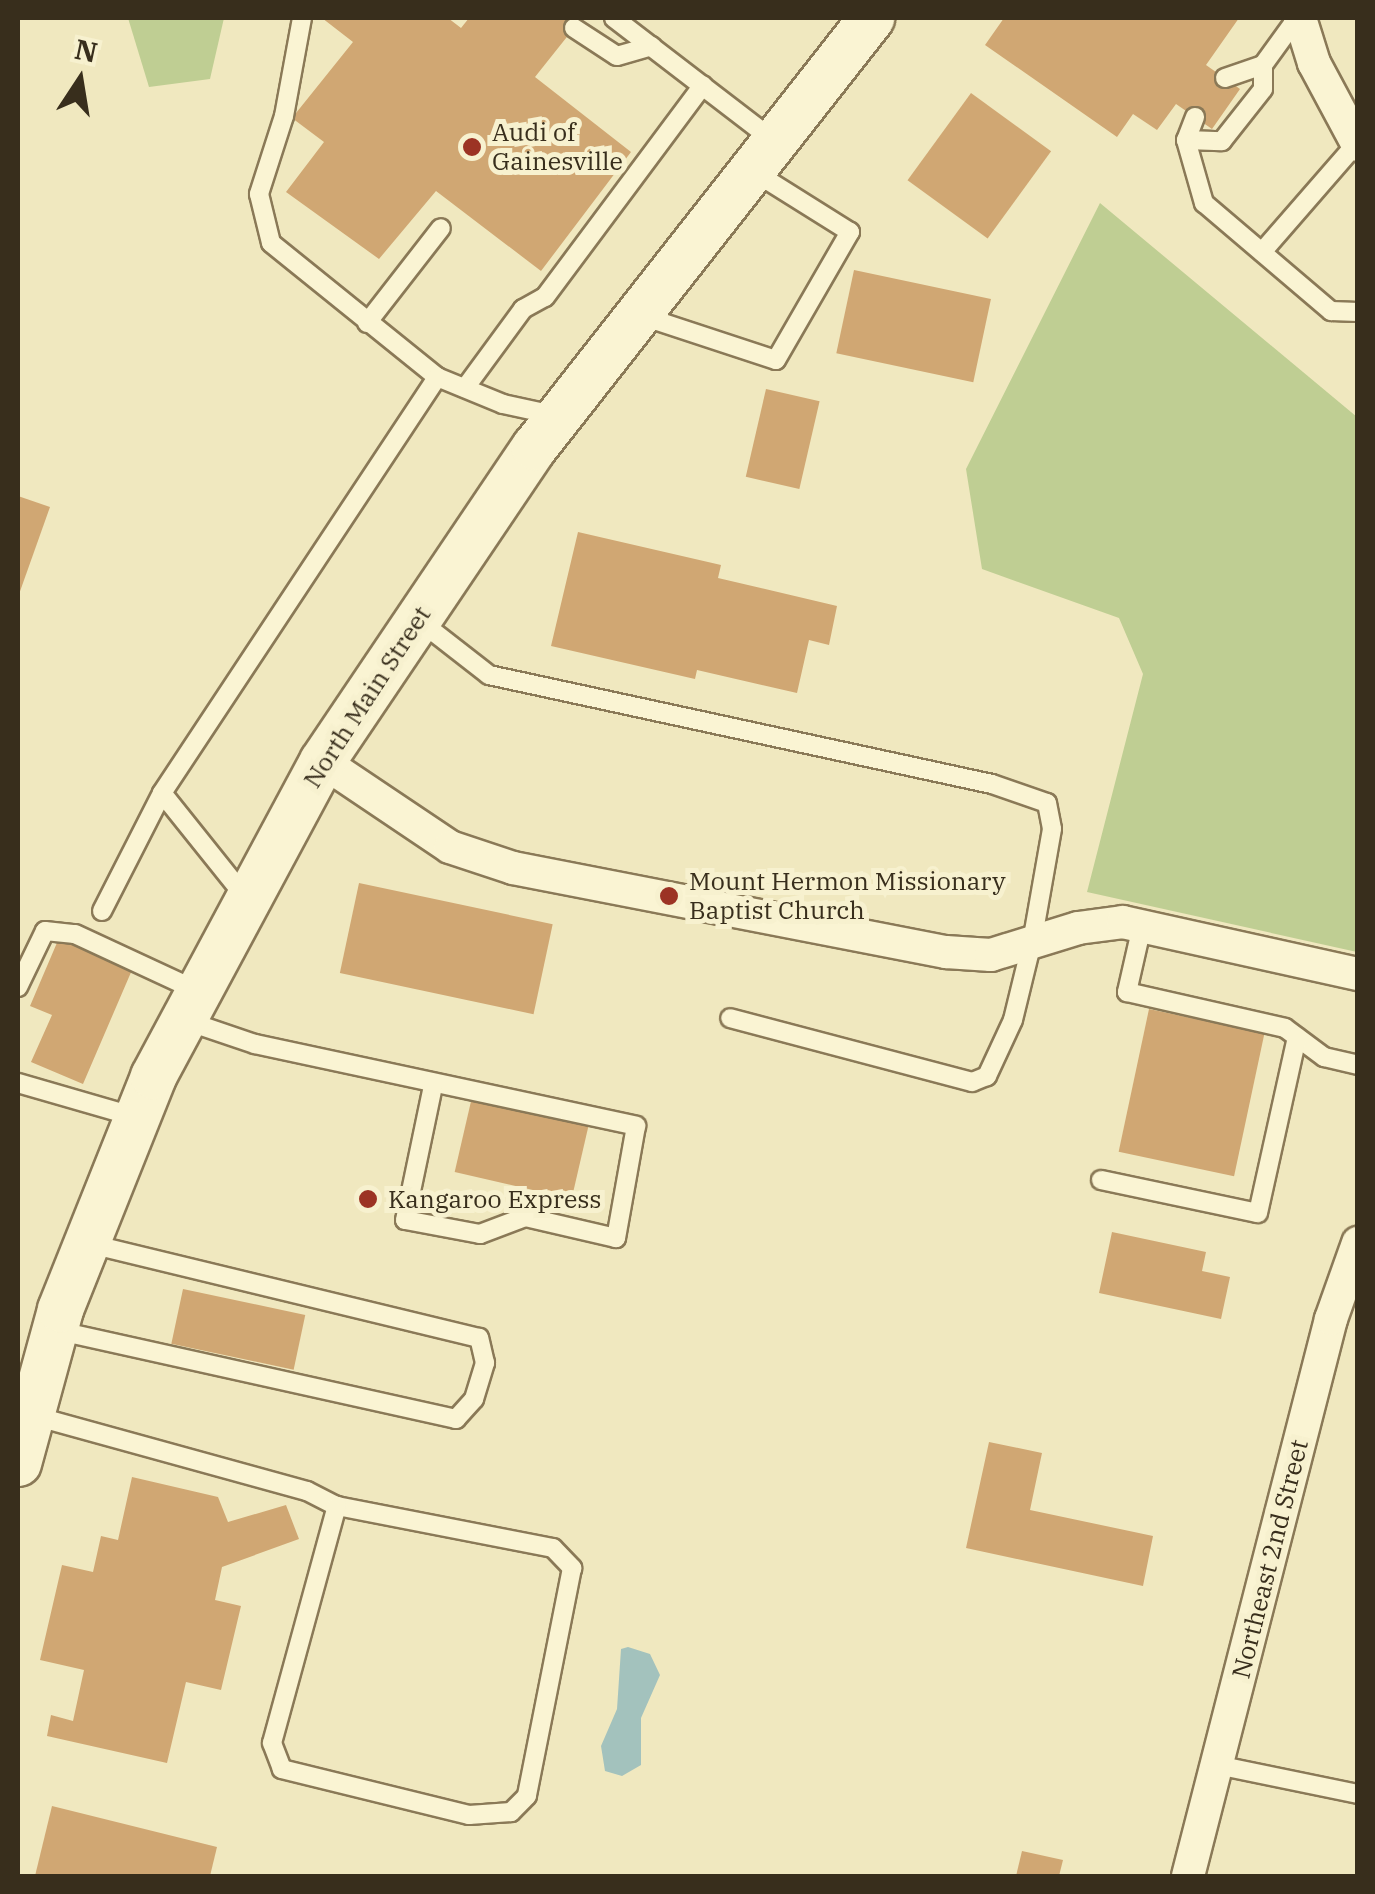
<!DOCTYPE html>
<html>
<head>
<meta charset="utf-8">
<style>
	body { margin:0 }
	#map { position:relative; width:1375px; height:1894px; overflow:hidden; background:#f0e8bf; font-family:"IBM Plex Serif",serif }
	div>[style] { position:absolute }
	.green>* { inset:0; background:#bfce93 }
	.water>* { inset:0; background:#a3c2bd }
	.building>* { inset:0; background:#d0a773; transform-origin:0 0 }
	.roads { filter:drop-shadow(2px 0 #8a7957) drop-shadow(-2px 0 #8a7957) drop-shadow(0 2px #8a7957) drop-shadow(0 -2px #8a7957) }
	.lane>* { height:18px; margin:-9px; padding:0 9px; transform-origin:9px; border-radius:9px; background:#faf4d3 }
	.street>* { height:32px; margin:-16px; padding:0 16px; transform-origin:16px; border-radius:16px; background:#faf4d3 }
	.secondary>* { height:45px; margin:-22.5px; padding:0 22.5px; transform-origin:22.5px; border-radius:22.5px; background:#faf4d3 }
	.dots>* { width:28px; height:28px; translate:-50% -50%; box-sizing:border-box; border:5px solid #f7f1cf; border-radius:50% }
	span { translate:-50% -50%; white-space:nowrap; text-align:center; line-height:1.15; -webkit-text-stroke:10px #f7f1cf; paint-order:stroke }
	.poi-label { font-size:25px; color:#382e1c }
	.left { translate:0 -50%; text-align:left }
	.street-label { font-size:25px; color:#382e1c }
	.frame { position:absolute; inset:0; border:20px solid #382e1c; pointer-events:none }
	.north { position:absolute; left:30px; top:30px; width:100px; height:100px; -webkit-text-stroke:8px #f7f1cf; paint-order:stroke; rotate:12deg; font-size:28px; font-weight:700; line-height:40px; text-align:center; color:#382e1c }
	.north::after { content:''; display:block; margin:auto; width:35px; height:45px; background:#382e1c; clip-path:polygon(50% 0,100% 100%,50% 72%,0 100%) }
</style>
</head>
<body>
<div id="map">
	<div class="green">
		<i style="clip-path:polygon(128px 18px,224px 18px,210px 79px,149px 87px)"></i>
		<i style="clip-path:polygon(1100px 203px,1357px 417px,1357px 952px,1087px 892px,1143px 674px,1119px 618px,982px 569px,966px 469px)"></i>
	</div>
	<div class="water">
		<i style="clip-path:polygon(628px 1647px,650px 1654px,660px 1675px,641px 1718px,641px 1765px,622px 1776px,605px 1771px,601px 1746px,617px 1709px,621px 1649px)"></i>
	</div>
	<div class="building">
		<i style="clip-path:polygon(322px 18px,448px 18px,461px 28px,469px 18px,582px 18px,535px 77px,631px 152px,541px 271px,436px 191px,379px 259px,286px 192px,324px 142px,292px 118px,353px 42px)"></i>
		<i style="clip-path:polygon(1004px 18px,1239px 18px,1206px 65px,1240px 89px,1212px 129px,1176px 104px,1157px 130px,1133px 114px,1117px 137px,985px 45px)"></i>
		<i style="left:971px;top:93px;width:99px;height:108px;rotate:36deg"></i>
		<i style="left:854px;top:270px;width:140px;height:85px;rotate:12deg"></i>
		<i style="left:766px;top:389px;width:55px;height:90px;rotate:13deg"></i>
		<i style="clip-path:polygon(18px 496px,50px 507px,18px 597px)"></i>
		<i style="clip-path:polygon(578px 532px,721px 565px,718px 578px,837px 606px,829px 645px,809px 640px,797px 693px,697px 670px,695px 679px,551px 646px)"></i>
		<i style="left:359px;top:883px;width:198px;height:92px;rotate:12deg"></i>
		<i style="clip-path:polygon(59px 938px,132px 970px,83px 1084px,31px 1062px,52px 1015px,30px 1006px)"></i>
		<i style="left:1149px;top:1009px;width:118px;height:146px;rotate:12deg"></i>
		<i style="left:472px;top:1097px;width:120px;height:77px;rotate:13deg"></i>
		<i style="clip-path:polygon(1112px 1232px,1206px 1252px,1202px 1271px,1230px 1277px,1221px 1319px,1099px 1293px)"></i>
		<i style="left:183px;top:1289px;width:125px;height:56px;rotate:12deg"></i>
		<i style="clip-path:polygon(989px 1442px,1042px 1453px,1030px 1510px,1153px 1536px,1143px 1586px,966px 1548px)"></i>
		<i style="clip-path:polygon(132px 1477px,218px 1497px,228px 1522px,286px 1505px,299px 1539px,222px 1567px,215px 1600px,241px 1606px,221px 1690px,186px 1682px,167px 1763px,47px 1736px,51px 1715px,73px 1721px,84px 1670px,40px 1660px,62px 1565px,93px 1572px,101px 1536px,118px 1540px)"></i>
		<i style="clip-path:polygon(52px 1806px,217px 1847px,210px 1876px,35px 1876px)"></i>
		<i style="clip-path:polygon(1022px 1851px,1063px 1860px,1059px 1876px,1016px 1876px)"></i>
	</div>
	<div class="roads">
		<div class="lane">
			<i style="left:302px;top:18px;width:100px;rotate:100.4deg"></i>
			<i style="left:284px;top:116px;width:82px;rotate:107.8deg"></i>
			<i style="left:259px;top:194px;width:50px;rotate:76.2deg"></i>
			<i style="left:271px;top:243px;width:213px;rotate:38.9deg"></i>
			<i style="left:437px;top:377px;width:71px;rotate:22.2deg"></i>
			<i style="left:503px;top:404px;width:52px;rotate:12.2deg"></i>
			<i style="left:614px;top:18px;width:200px;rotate:37.5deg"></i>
			<i style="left:574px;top:28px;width:51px;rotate:33.1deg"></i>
			<i style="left:617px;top:56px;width:36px;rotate:-16deg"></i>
			<i style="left:1225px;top:78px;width:40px;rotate:-18.9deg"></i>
			<i style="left:1263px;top:65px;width:58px;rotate:-54.1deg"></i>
			<i style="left:1195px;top:117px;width:25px;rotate:111deg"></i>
			<i style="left:1186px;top:140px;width:66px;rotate:74.1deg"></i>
			<i style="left:1204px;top:203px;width:167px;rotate:40.4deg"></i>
			<i style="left:1331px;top:311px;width:27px;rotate:2deg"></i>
			<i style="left:1186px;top:140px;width:36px;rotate:2deg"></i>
			<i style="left:1222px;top:141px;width:66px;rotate:-51.7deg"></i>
			<i style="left:1263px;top:89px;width:24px;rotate:-90deg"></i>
			<i style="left:1262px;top:252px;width:143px;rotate:-49deg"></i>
			<i style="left:639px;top:315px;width:144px;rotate:18.2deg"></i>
			<i style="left:776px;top:360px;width:148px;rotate:-60deg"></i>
			<i style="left:850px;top:232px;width:117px;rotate:-147.9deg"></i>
			<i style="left:367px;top:323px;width:120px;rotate:-52.1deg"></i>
			<i style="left:465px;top:388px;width:98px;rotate:-53.7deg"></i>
			<i style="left:523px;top:309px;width:25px;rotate:-29deg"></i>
			<i style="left:545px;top:297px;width:264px;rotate:-53.3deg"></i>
			<i style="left:417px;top:619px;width:91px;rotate:37.9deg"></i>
			<i style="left:489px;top:675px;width:515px;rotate:12.23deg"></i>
			<i style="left:992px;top:784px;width:58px;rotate:19.1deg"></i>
			<i style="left:1047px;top:803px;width:26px;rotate:79deg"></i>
			<i style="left:1052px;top:829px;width:115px;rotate:100deg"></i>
			<i style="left:1032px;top:942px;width:80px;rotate:103.7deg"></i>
			<i style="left:1013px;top:1020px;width:62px;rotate:114.9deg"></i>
			<i style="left:987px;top:1076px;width:16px;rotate:158deg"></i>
			<i style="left:972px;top:1082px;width:250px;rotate:-165.2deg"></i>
			<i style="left:162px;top:793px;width:134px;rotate:51.3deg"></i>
			<i style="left:102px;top:911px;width:132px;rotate:-63deg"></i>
			<i style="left:162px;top:793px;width:499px;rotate:-56.5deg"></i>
			<i style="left:1142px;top:926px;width:68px;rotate:102.8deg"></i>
			<i style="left:1127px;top:992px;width:162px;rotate:12.8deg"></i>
			<i style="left:1285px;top:1028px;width:49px;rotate:36.6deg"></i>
			<i style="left:1324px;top:1057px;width:35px;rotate:13deg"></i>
			<i style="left:18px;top:987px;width:62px;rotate:-64.3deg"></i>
			<i style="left:45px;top:931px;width:30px;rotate:6deg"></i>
			<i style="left:75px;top:934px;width:136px;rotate:24.9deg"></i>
			<i style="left:184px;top:1020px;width:75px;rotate:18.7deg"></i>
			<i style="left:255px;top:1044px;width:390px;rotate:12.1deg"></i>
			<i style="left:636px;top:1126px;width:114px;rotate:100.1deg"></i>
			<i style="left:616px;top:1238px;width:93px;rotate:-167deg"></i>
			<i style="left:525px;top:1217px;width:48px;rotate:159.3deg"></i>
			<i style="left:480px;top:1234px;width:76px;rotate:-169.4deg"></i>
			<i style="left:405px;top:1220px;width:137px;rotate:-78.2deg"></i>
			<i style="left:18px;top:1083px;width:123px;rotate:16.1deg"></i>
			<i style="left:1101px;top:1180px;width:160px;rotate:11.9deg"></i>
			<i style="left:1258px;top:1213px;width:180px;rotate:-77.5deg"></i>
			<i style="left:55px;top:1330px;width:411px;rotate:12.5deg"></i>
			<i style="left:456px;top:1419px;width:27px;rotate:-48deg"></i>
			<i style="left:474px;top:1399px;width:38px;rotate:-73deg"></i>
			<i style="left:485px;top:1363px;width:26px;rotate:-103deg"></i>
			<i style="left:479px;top:1338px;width:403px;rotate:-166.4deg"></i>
			<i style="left:31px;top:1415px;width:286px;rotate:15.4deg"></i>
			<i style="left:307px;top:1491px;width:34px;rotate:27deg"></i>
			<i style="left:337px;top:1506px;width:220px;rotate:11deg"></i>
			<i style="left:553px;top:1548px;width:28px;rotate:46deg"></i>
			<i style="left:572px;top:1568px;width:232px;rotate:101.2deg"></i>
			<i style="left:527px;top:1796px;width:23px;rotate:135deg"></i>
			<i style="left:511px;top:1812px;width:42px;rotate:175.9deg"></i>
			<i style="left:469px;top:1815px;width:193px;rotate:-166.2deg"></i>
			<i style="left:282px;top:1769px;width:28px;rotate:-111deg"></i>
			<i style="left:272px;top:1743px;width:246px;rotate:-74.7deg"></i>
			<i style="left:1217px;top:1765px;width:144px;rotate:11.6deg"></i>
		</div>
		<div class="street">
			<i style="left:1300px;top:18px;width:47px;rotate:72.7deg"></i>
			<i style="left:1314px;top:63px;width:93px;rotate:61.8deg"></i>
			<i style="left:322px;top:761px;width:154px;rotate:33.9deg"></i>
			<i style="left:450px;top:847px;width:66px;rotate:18.4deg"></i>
			<i style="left:513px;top:868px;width:441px;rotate:11deg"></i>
			<i style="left:946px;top:952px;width:45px;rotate:3.8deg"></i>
			<i style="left:991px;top:955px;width:91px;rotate:-17.2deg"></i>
			<i style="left:1078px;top:928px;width:45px;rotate:-7.6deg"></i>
			<i style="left:1123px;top:922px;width:241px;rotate:12.5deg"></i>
			<i style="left:1188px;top:1876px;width:575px;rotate:-75.6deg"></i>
			<i style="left:1331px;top:1319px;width:81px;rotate:-70.4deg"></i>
		</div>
		<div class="secondary">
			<i style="left:18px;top:1463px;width:160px;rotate:-74.7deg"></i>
			<i style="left:60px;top:1309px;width:251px;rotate:-68.2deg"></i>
			<i style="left:153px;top:1076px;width:357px;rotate:-61.8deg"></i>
			<i style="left:322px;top:761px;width:379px;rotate:-56deg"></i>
			<i style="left:534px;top:447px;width:546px;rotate:-51.85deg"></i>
		</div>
	</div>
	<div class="dots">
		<i style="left:472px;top:147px;background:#9c3324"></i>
		<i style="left:669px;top:896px;background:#9c3324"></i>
		<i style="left:368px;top:1199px;background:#9c3324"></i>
	</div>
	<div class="poi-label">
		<span class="left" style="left:492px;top:147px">Audi of<br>Gainesville</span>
		<span class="left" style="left:689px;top:896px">Mount Hermon Missionary<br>Baptist Church</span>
		<span class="left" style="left:388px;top:1199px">Kangaroo Express</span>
	</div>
	<div class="street-label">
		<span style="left:367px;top:697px;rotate:-57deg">North Main Street</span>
		<span style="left:1270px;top:1559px;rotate:-76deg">Northeast 2nd Street</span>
	</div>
	<div class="frame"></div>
	<div class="north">N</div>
</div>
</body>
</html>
